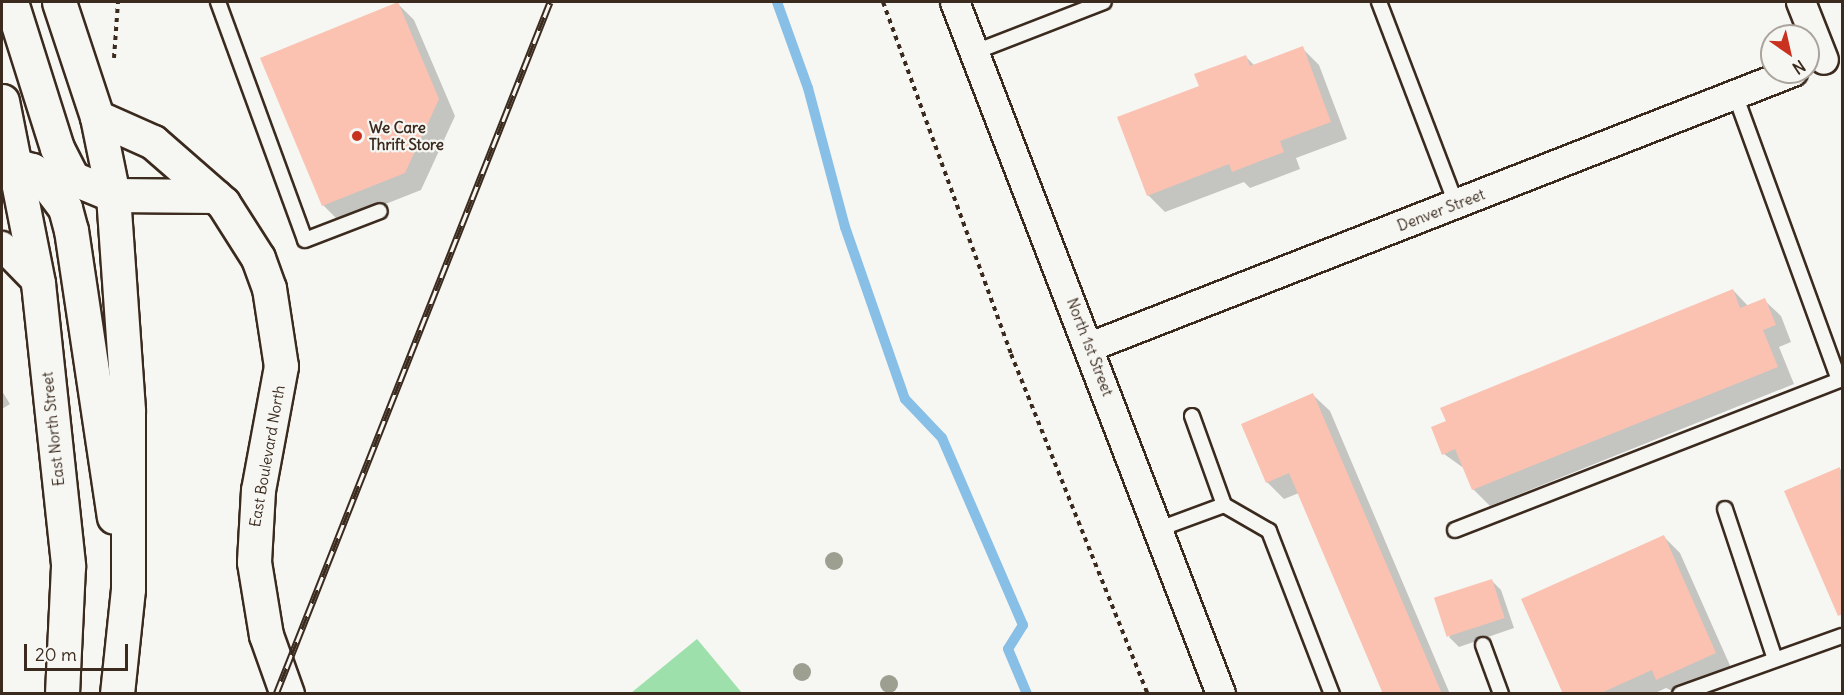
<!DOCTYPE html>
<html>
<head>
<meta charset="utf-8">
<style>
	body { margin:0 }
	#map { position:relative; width:1844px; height:695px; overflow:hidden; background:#f6f6f2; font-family:Delius,sans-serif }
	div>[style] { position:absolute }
	.green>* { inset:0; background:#9de0ab }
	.shadow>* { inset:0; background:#0003 }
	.stream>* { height:10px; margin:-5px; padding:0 5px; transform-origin:5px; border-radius:5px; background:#88bfe6 }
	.building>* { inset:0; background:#fbc2b1; transform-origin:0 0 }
	.path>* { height:4px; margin-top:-2px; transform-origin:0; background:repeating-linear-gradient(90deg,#3b2a1e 0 4.5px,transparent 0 9px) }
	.roads { filter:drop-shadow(2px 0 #3b2a1e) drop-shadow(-2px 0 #3b2a1e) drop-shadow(0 2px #3b2a1e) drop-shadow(0 -2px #3b2a1e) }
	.lane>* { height:14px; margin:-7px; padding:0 7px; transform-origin:7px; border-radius:7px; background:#f6f6f2 }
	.street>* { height:28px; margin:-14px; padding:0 14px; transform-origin:14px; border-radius:14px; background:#f6f6f2 }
	.secondary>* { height:33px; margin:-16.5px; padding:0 16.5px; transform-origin:16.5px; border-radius:16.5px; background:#f6f6f2 }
	.primary>* { height:33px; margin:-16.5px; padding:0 16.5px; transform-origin:16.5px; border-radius:16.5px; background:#f6f6f2 }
	.rail>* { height:7px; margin-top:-3.5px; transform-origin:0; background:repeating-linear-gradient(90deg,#f6f6f2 0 14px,#3b2a1e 0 28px); box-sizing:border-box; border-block:2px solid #3b2a1e }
	.trees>* { width:18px; height:18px; margin:-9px; border-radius:50%; background:#9d9f91 }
	.dots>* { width:16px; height:16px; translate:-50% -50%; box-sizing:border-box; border:3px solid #f6f6f2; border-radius:50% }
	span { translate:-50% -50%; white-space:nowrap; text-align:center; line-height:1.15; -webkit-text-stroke:4.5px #f6f6f2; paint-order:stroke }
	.poi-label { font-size:15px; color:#3b2a1e; font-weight:700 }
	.left { translate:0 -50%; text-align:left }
	.street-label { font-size:15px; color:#3b2a1e }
	.frame { position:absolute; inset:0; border:3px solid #3b2a1e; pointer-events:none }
	.north { position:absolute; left:1760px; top:24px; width:60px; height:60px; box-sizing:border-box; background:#f6f6f2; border:2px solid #aba49d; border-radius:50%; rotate:146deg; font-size:16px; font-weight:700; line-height:24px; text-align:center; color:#3b2a1e }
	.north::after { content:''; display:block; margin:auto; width:21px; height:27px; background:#c8321e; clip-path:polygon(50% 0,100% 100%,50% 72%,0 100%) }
	.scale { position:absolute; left:24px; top:644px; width:104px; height:27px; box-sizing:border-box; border:3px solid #3b2a1e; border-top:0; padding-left:8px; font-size:18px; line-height:21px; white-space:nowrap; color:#3b2a1e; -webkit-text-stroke:4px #f6f6f2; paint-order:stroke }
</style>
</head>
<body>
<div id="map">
	<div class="green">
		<i style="clip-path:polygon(697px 639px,742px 693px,631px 693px)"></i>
	</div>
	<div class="shadow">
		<i style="clip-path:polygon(398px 4px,414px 20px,455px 116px,421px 190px,340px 222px,323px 205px)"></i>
		<i style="clip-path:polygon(1302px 48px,1319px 65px,1347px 139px,1296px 158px,1300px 169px,1250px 188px,1244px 182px,1165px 212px,1148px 195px,1201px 87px,1246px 57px,1255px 66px)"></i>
		<i style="clip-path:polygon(1733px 290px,1748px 306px,1764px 300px,1781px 316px,1791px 342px,1779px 347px,1794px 384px,1490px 506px,1473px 489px,1465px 469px,1444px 454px)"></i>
		<i style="clip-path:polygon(2px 391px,10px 404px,2px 409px)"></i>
		<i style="clip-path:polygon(1313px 395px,1330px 411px,1450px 694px,1384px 694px,1299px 493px,1284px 499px,1267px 482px)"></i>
		<i style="clip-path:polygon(1840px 469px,1842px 471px,1842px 618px,1786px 492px)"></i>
		<i style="clip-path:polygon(1664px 537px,1680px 553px,1732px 670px,1679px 694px,1666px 688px,1653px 694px,1564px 694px)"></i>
		<i style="clip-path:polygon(1492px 581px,1501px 590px,1514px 628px,1459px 647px,1449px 637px)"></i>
	</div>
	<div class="stream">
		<i style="left:777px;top:2px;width:91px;rotate:70.2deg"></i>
		<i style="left:808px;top:88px;width:144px;rotate:75.1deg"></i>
		<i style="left:845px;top:227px;width:182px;rotate:70.8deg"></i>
		<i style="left:905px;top:399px;width:54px;rotate:46.5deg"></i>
		<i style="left:942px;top:438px;width:204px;rotate:66.6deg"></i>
		<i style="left:1023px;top:625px;width:28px;rotate:122deg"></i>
		<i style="left:1008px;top:649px;width:49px;rotate:67.1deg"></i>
	</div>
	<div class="building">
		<i style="clip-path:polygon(398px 2px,439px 99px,405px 173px,322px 206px,260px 58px)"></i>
		<i style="clip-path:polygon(1303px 46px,1331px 122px,1280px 141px,1284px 152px,1232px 172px,1229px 164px,1147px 196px,1117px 117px,1199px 86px,1194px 74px,1246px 55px,1250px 66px)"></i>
		<i style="clip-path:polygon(1733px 289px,1740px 308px,1765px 298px,1776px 325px,1763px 330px,1778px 367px,1472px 490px,1455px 449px,1442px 455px,1431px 427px,1446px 421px,1440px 408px)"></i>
		<i style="clip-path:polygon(1313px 393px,1442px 694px,1383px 694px,1289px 473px,1266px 483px,1241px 424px)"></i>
		<i style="clip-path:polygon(1840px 467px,1842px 614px,1838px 616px,1784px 491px)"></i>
		<i style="clip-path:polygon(1664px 535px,1716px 653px,1656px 680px,1652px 670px,1599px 694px,1563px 694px,1521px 599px)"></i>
		<i style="left:1492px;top:579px;width:41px;height:61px;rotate:72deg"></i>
	</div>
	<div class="path">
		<i style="left:883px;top:2px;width:375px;rotate:70deg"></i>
		<i style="left:1011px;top:354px;width:367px;rotate:68.1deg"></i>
		<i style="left:114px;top:58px;width:56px;rotate:-85.9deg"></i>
	</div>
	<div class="roads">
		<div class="lane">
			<i style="left:218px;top:2px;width:253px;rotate:69.9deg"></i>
			<i style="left:305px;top:240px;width:80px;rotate:-21.1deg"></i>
			<i style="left:1379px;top:2px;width:216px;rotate:69.1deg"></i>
			<i style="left:975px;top:52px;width:138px;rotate:-21.2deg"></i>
			<i style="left:1192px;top:416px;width:95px;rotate:70.2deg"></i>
			<i style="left:1725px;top:509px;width:158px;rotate:71.6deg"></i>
			<i style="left:1159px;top:529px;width:69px;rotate:-20.3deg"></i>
			<i style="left:1224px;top:505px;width:52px;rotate:30deg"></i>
			<i style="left:1269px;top:531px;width:175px;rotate:68.9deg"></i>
			<i style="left:1455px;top:530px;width:412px;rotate:-21.3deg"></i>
			<i style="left:1839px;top:380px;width:303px;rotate:-110deg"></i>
			<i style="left:1483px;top:645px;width:52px;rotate:69.8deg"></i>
			<i style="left:1680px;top:694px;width:172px;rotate:-19.7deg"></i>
		</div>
		<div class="street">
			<i style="left:955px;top:2px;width:741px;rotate:68.97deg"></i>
			<i style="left:1801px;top:2px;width:62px;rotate:68.4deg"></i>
			<i style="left:2px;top:246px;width:52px;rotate:45.8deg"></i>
			<i style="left:1090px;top:347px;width:755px;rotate:-21.36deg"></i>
		</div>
		<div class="secondary">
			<i style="left:97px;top:117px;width:61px;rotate:24.1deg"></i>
			<i style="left:153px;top:142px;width:93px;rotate:41.1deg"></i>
			<i style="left:223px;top:203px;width:65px;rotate:57.5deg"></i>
			<i style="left:258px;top:258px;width:32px;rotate:70deg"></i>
			<i style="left:269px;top:288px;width:79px;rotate:81.3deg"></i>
			<i style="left:281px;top:366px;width:126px;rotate:100.5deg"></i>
			<i style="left:258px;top:490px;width:72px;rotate:93.2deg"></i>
			<i style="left:254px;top:562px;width:74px;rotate:80.7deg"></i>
			<i style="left:266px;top:635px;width:63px;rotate:70.4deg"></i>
			<i style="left:113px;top:195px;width:102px;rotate:0.6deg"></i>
		</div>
		<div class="primary">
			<i style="left:11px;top:2px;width:153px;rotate:72.5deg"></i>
			<i style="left:57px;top:148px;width:34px;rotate:63deg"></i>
			<i style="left:72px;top:178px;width:44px;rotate:22.5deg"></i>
			<i style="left:59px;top:2px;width:121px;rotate:71.7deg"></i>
			<i style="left:97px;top:117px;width:80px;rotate:78.4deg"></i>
			<i style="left:113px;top:195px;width:217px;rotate:86deg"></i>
			<i style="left:128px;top:411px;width:178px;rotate:90deg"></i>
			<i style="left:128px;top:589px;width:106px;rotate:96deg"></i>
			<i style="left:2px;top:101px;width:186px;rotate:78.8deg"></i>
			<i style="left:38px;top:283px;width:285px;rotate:83.9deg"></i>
			<i style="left:68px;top:566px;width:128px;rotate:92.7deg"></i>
			<i style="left:17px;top:166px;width:16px;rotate:15deg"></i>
			<i style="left:32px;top:170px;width:21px;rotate:43deg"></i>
			<i style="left:47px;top:184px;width:30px;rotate:53deg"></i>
			<i style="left:65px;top:208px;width:23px;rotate:75deg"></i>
			<i style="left:71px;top:230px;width:290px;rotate:81.5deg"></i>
		</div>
	</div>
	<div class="rail">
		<i style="left:276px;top:694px;width:744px;rotate:-68.4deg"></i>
	</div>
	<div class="trees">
		<i style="left:834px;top:561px"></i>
		<i style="left:802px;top:672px"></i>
		<i style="left:889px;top:684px"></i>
	</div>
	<div class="dots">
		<i style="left:357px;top:136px;background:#c8321e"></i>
	</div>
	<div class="poi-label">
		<span class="left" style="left:369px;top:136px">We Care<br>Thrift Store</span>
	</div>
	<div class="street-label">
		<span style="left:1441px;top:210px;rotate:-21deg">Denver Street</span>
		<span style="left:1090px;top:347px;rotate:69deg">North 1st Street</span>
		<span style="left:53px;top:429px;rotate:-96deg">East North Street</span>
		<span style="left:267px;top:456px;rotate:-80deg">East Boulevard North</span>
	</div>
	<div class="frame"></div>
	<div class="north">N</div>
	<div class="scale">20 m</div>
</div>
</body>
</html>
